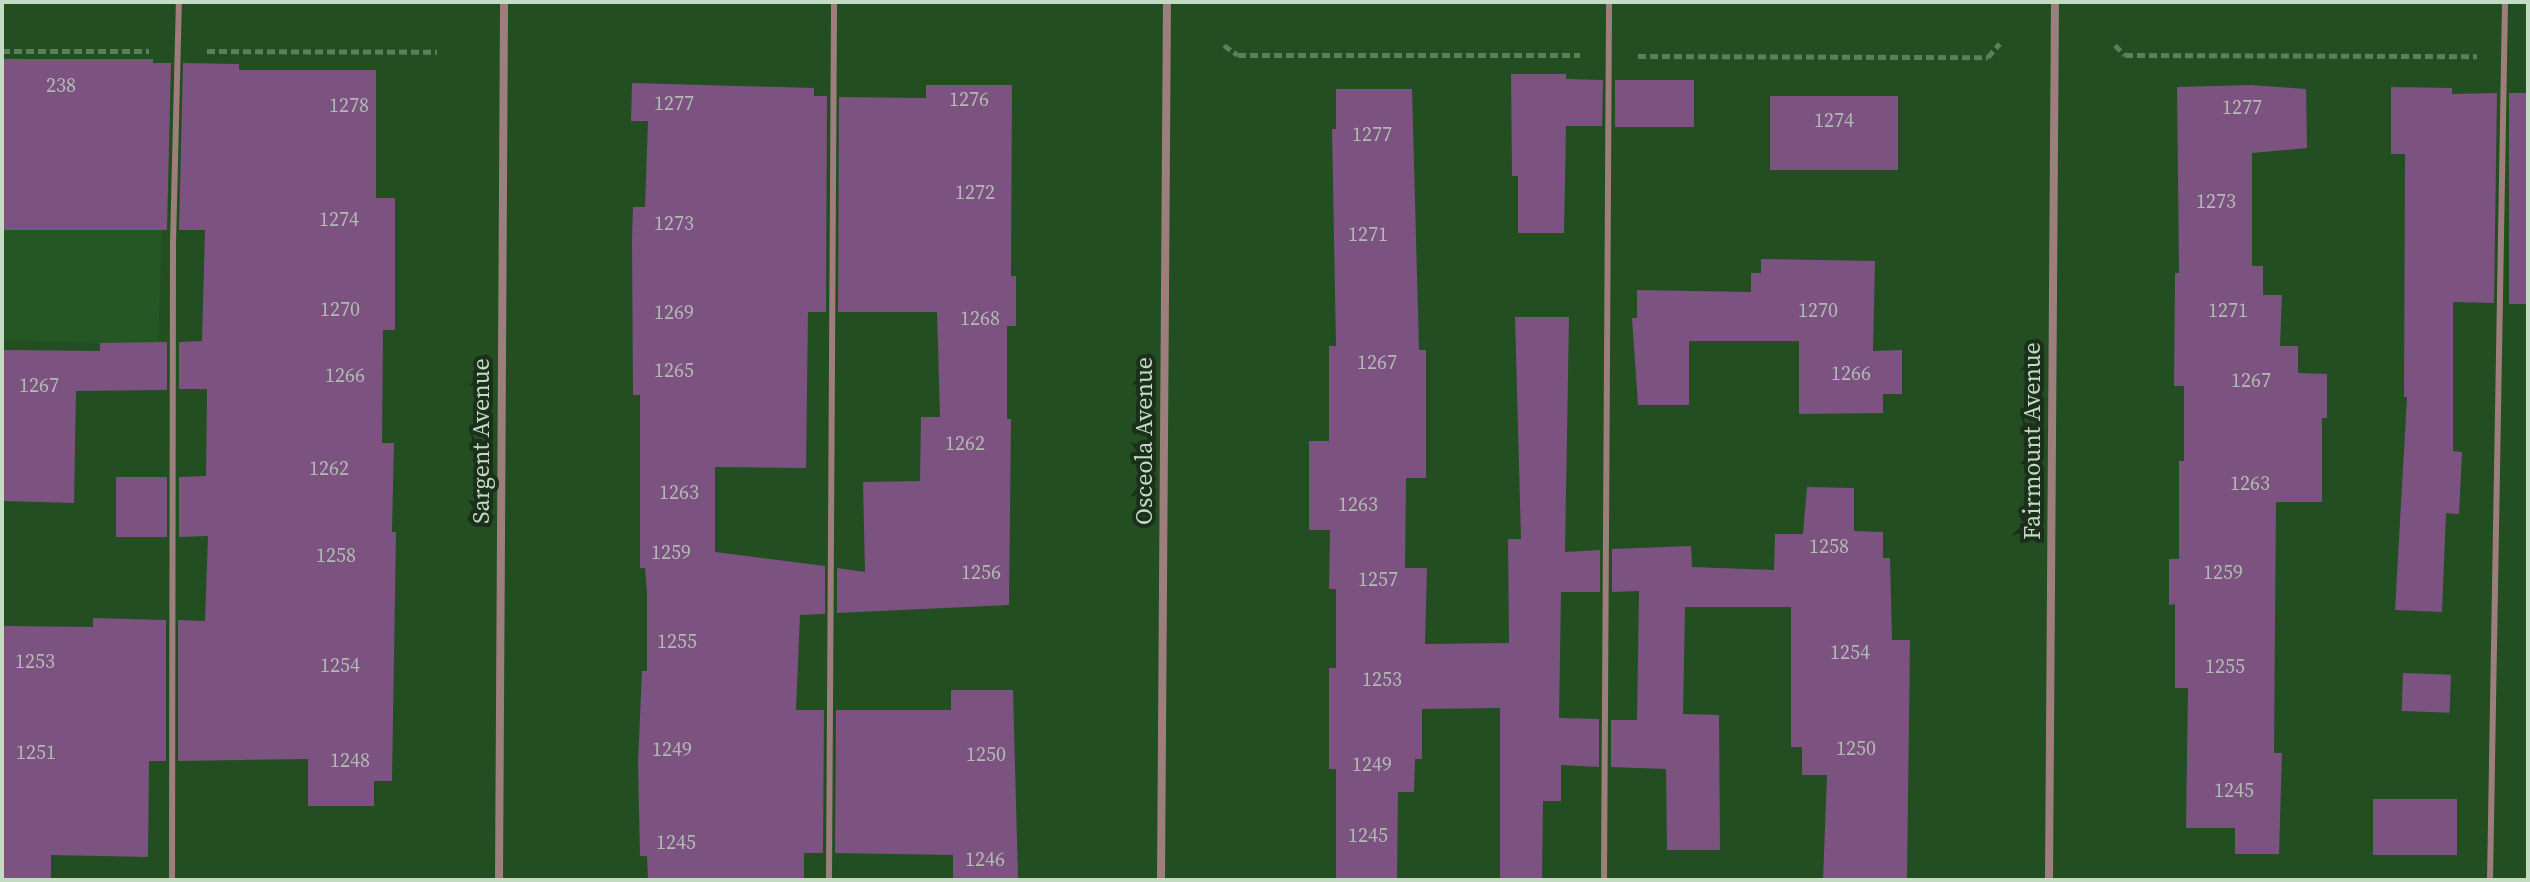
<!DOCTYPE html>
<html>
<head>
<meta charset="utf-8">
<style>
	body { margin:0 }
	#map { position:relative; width:2530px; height:882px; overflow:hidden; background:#224e22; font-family:"Source Serif 4",serif }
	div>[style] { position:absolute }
	.built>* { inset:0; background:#245724; transform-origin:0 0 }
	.building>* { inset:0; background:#7c5280; transform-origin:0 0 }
	.path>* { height:5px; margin-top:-2.5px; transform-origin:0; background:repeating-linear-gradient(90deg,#5a7f59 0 8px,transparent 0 12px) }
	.service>* { height:6px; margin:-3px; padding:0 3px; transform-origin:3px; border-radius:3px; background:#9e7e7c }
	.minor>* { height:8px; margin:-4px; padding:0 4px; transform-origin:4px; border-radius:4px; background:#9e7e7c }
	span { translate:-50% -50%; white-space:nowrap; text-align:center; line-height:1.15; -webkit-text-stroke:8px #1c2f1b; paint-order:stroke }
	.number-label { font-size:20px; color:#b1b9b2 }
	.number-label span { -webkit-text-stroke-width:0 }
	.street-label { font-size:24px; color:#c3dbc2 }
	.frame { position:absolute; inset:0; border:4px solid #c3dbc2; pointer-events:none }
</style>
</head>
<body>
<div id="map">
	<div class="built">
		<i style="left:2px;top:58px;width:166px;height:282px;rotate:2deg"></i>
	</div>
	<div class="building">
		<i style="clip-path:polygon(2px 59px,153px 59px,153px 63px,171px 63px,167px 230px,2px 230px)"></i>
		<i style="clip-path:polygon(183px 63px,239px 64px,239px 70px,376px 70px,376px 198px,395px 198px,395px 330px,383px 330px,382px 443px,394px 443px,392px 532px,396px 532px,392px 781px,374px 781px,374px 806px,308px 806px,308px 759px,178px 761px,178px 620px,205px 621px,208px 536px,179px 537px,179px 477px,206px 476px,207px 389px,179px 389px,179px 342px,202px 341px,205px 230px,179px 230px)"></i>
		<i style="clip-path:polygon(1511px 74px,1566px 74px,1566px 79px,1603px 80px,1602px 126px,1566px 126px,1564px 233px,1518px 233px,1518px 176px,1512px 176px)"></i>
		<i style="left:1615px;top:80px;width:79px;height:47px"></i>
		<i style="clip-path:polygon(632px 83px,814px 88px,814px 96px,827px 96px,826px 312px,808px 312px,806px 468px,715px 467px,715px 552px,825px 566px,825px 614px,800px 615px,796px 710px,824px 710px,823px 853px,804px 853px,804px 880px,648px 880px,647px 856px,640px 856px,638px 763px,642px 671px,647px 671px,647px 593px,645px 568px,640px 568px,640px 395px,633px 395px,632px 240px,633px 207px,645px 207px,648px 121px,631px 121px)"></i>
		<i style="clip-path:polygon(926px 85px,1012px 85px,1011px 276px,1016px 276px,1016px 326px,1007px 326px,1007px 419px,1011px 419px,1009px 605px,837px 613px,837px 568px,865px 572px,863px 482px,920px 481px,921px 417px,940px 417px,937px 312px,838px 312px,839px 97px,926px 98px)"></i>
		<i style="clip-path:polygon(2251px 85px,2306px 89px,2307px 148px,2252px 153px,2252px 266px,2263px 266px,2263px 295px,2282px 295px,2280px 346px,2298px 346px,2298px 373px,2327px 374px,2327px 418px,2322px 418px,2322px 502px,2276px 502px,2274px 753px,2282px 753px,2279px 854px,2235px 854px,2235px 828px,2186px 828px,2188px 688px,2175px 688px,2175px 604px,2169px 605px,2169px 559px,2179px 559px,2179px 461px,2184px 461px,2184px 386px,2174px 386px,2175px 273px,2179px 273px,2177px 87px)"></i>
		<i style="clip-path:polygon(2391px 87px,2452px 88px,2452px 94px,2497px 93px,2494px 303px,2453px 302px,2453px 451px,2462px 452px,2459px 514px,2446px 513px,2442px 612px,2395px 610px,2407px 397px,2404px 397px,2405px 154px,2391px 154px)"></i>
		<i style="clip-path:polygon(1336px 89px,1412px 89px,1419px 350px,1426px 350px,1426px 478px,1406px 478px,1405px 568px,1427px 568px,1425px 644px,1509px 643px,1508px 539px,1521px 539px,1515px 317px,1569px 317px,1565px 552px,1600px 550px,1600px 592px,1561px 592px,1559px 718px,1599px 719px,1599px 767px,1561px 765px,1561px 801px,1543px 801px,1542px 880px,1500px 880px,1500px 708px,1422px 709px,1422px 759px,1415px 759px,1414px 792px,1398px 792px,1397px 880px,1336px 880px,1336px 769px,1329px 769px,1329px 668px,1336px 668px,1336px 589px,1329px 589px,1330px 530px,1309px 530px,1309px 441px,1329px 441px,1329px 346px,1336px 346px,1332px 129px,1336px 129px)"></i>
		<i style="left:2509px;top:93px;width:19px;height:211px"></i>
		<i style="left:1770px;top:96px;width:128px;height:74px"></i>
		<i style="clip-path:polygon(1761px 259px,1875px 261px,1873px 351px,1902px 350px,1902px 394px,1883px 394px,1883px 413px,1799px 414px,1799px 341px,1689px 341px,1689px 405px,1638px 405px,1632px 318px,1637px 318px,1637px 290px,1751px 292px,1751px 273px,1761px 273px)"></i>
		<i style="clip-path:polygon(167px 342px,167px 390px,76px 391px,74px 503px,2px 501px,2px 350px,100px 351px,100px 343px)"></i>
		<i style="left:167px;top:477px;width:60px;height:51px;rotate:90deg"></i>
		<i style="clip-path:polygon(1807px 487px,1854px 488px,1854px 531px,1883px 532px,1883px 558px,1890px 558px,1892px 640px,1910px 640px,1907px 880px,1823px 880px,1827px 775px,1802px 775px,1802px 747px,1791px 747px,1791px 607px,1685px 607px,1683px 714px,1719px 715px,1720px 850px,1667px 850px,1666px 769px,1611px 767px,1611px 720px,1637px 720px,1639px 591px,1612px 592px,1612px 549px,1691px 546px,1692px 567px,1774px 570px,1775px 534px,1803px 534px)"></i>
		<i style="clip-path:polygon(93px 618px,166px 620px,166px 761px,149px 761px,148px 857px,51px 855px,51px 880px,2px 880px,2px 626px,93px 627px)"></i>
		<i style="left:2403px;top:673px;width:48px;height:38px;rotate:2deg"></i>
		<i style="clip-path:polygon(951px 690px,1013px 690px,1018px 879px,953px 880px,953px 855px,835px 853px,836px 710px,951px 710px)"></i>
		<i style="left:2457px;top:799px;width:56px;height:84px;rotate:90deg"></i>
	</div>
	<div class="path">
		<i style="left:1224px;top:45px;width:17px;rotate:36deg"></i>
		<i style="left:1238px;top:55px;width:342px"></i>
		<i style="left:2115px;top:45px;width:14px;rotate:45deg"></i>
		<i style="left:2125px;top:55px;width:352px;rotate:0.2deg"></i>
		<i style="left:2px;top:51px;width:147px"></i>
		<i style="left:207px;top:51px;width:230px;rotate:0.2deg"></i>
		<i style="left:1638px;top:56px;width:350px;rotate:0.2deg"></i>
		<i style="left:1988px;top:57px;width:18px;rotate:-49deg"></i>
	</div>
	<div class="service">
		<i style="left:172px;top:880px;width:637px;rotate:-89.91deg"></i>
		<i style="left:173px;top:243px;width:241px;rotate:-88.6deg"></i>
		<i style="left:829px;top:880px;width:878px;rotate:-89.67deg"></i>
		<i style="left:1604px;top:880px;width:878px;rotate:-89.67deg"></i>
		<i style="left:2490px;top:880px;width:878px;rotate:-89.02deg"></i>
	</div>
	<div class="minor">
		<i style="left:499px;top:880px;width:878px;rotate:-89.67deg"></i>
		<i style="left:1161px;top:880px;width:878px;rotate:-89.61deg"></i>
		<i style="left:2049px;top:880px;width:878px;rotate:-89.61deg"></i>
	</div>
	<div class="number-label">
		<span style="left:61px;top:85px">238</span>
		<span style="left:969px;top:99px">1276</span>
		<span style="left:674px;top:103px">1277</span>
		<span style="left:349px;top:105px">1278</span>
		<span style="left:2242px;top:107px">1277</span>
		<span style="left:1834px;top:120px">1274</span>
		<span style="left:1372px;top:134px">1277</span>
		<span style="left:975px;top:192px">1272</span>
		<span style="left:2216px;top:201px">1273</span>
		<span style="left:339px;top:219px">1274</span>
		<span style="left:674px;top:223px">1273</span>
		<span style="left:1368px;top:234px">1271</span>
		<span style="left:340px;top:309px">1270</span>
		<span style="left:1818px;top:310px">1270</span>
		<span style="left:2228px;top:310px">1271</span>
		<span style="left:674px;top:312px">1269</span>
		<span style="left:980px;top:318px">1268</span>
		<span style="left:1377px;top:362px">1267</span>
		<span style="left:674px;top:370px">1265</span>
		<span style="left:1851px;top:373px">1266</span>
		<span style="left:345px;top:375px">1266</span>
		<span style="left:2251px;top:380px">1267</span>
		<span style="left:39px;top:385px">1267</span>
		<span style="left:965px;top:443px">1262</span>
		<span style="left:329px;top:468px">1262</span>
		<span style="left:2250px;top:483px">1263</span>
		<span style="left:679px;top:492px">1263</span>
		<span style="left:1358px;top:504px">1263</span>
		<span style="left:1829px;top:546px">1258</span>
		<span style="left:671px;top:552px">1259</span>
		<span style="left:336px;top:555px">1258</span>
		<span style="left:981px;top:572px">1256</span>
		<span style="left:2223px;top:572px">1259</span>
		<span style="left:1378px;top:579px">1257</span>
		<span style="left:677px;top:641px">1255</span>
		<span style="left:1850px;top:652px">1254</span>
		<span style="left:35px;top:661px">1253</span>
		<span style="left:340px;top:665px">1254</span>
		<span style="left:2225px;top:666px">1255</span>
		<span style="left:1382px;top:679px">1253</span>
		<span style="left:1856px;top:748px">1250</span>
		<span style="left:672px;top:749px">1249</span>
		<span style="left:36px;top:752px">1251</span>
		<span style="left:986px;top:754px">1250</span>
		<span style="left:350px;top:760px">1248</span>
		<span style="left:1372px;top:764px">1249</span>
		<span style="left:2234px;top:790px">1245</span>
		<span style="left:1368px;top:835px">1245</span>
		<span style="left:676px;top:842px">1245</span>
		<span style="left:985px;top:859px">1246</span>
	</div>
	<div class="street-label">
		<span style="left:481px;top:441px;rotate:-90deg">Sargent Avenue</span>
		<span style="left:1144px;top:441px;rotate:-90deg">Osceola Avenue</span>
		<span style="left:2032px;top:441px;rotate:-90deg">Fairmount Avenue</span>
	</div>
	<div class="frame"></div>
</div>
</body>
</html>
